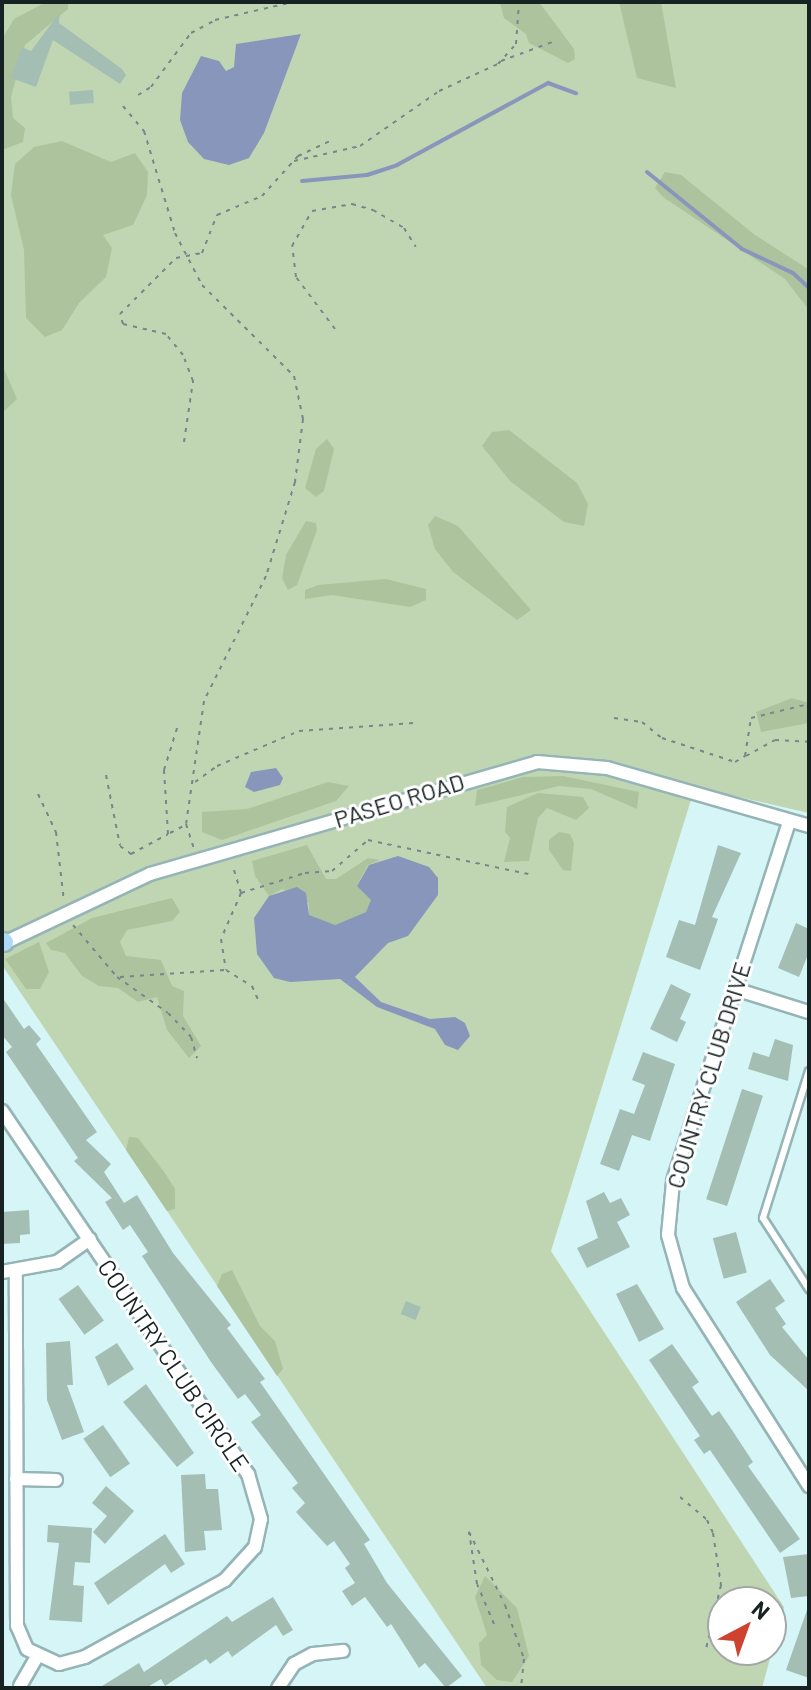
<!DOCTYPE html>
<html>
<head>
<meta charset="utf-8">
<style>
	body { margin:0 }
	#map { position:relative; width:811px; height:1690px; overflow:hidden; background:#d5f5f7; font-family:Barlow,sans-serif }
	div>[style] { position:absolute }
	.green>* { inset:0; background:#c0d6b2 }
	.forest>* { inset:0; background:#acc39e }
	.water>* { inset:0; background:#8996bb }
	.stream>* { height:4px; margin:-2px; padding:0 2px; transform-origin:2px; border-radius:2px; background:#8996bb }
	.building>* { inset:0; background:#a4beb3; transform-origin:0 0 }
	.path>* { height:2px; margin-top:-1px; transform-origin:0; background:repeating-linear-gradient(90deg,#738889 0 4px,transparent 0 10px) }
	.roads { filter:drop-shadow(2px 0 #95b4b6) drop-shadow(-2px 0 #95b4b6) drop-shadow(0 2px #95b4b6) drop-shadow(0 -2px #95b4b6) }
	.service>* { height:6px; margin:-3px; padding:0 3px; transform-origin:3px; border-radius:3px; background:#fff }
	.minor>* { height:12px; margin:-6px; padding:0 6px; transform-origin:6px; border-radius:6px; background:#fff }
	.primary>* { height:18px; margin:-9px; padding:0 9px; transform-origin:9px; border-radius:9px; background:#afdaf5 }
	span { translate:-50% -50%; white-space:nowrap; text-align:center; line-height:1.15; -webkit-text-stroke:6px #fff; paint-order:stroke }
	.street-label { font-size:24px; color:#172323 }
	.frame { position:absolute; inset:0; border:4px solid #172323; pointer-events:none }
	.north { position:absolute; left:707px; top:1586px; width:80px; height:80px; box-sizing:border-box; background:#fff; border:2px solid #a2a7a7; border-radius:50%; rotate:41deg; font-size:22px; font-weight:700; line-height:32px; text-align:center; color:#172323 }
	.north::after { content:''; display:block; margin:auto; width:28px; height:36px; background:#ce4230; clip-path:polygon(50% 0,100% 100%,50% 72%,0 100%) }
</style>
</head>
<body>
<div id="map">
	<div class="green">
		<i style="clip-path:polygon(evenodd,2px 2px,809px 2px,809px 813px,695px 787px,551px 1251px,784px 1607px,762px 1688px,487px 1688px,2px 965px,2px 2px,723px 1602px,771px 1602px,771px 1650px,723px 1650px,723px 1602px)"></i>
	</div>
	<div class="forest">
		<i style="clip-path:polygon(46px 2px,68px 2px,68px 9px,25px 45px,11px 97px,13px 118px,25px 128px,23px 142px,2px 150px,2px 39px,14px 19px)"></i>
		<i style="clip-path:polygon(539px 2px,574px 49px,575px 59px,568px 63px,529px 43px,526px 34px,504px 18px,500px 3px)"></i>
		<i style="clip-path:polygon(619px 2px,661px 2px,676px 88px,637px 78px)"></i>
		<i style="clip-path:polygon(62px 141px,111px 162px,135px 153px,148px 172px,147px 195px,133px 225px,103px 235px,112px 248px,106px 277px,79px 303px,62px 330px,45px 337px,26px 318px,24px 250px,11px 195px,15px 164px,34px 147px)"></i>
		<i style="clip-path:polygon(665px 172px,681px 175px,755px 235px,808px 269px,809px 310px,785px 279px,663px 197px,655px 188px)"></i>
		<i style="clip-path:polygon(2px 364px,17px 399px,2px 413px)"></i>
		<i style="clip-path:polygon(509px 430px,577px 483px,588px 504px,584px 526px,564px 522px,510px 481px,482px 446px,492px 432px)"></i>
		<i style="clip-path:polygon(327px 439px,334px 449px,324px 491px,316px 497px,305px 488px,316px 449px)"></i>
		<i style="clip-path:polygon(435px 516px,458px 526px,531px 610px,517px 620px,453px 572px,435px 549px,428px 525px)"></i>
		<i style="clip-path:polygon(306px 521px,316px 523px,317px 530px,297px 585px,288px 590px,282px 578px,286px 555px)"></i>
		<i style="clip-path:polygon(386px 579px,426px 589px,426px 600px,410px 607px,332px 595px,305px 599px,305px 590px,318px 585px)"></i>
		<i style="clip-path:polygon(792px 698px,809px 703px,809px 723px,761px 732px,756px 712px)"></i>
		<i style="clip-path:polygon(563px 776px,639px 792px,637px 809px,591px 789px,559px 786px,475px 806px,477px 790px,492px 786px,523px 777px)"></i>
		<i style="clip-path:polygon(328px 782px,349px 786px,336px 801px,222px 840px,202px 832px,202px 812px,247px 809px)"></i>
		<i style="clip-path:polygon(538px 793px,583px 797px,589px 808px,576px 820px,547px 808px,538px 818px,529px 861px,504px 862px,510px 838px,505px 832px,507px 807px)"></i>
		<i style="clip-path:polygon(559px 832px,570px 834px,574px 843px,571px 871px,563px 870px,549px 850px,549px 840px)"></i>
		<i style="clip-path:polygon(307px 845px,326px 879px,336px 879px,368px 858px,380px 860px,368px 865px,357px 885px,372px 901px,366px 912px,335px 925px,320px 924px,309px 915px,309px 903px,282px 889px,269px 896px,255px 876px,252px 861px)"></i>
		<i style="clip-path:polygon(172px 898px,180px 912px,172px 921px,127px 930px,120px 942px,126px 956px,161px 960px,172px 986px,184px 991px,183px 1016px,201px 1046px,189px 1058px,167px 1030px,157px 997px,138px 1002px,118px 988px,99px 986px,82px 976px,65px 953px,51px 950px,46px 943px,92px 918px)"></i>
		<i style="clip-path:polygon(39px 942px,49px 972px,40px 989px,26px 989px,5px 959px)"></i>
		<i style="clip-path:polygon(129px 1137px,138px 1138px,165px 1173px,175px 1189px,175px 1209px,167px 1211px,126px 1150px)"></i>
		<i style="clip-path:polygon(232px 1270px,260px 1326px,275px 1341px,283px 1369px,277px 1376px,217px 1286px,222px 1274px)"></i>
		<i style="clip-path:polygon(485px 1576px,517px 1608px,529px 1656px,512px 1682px,497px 1680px,481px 1665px,479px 1643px,487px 1635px,475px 1597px)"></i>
	</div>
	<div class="water">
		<i style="clip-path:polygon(301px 34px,264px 133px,249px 158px,229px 165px,204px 159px,188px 142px,180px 120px,182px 93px,201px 56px,219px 61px,226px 71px,234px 67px,236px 44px)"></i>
		<i style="clip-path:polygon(276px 768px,283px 778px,280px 785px,254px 792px,245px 787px,251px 772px)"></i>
		<i style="clip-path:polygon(398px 856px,429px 867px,438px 878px,438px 895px,408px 936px,388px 943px,355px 977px,381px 1002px,430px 1019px,455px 1017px,465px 1023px,470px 1036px,458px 1050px,445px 1045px,435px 1029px,377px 1007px,340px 979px,290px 982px,274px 978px,257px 954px,254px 918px,269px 896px,297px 887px,306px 893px,309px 915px,335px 925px,366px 912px,371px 900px,357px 886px,369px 865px)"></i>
	</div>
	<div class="stream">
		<i style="left:647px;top:172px;width:122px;rotate:39deg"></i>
		<i style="left:742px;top:249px;width:56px;rotate:25.2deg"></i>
		<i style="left:793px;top:273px;width:22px;rotate:43deg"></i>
		<i style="left:302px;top:181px;width:65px;rotate:-5.3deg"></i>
		<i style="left:367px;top:175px;width:32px;rotate:-18deg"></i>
		<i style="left:397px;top:165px;width:172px;rotate:-28.5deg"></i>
		<i style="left:548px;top:83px;width:30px;rotate:20deg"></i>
	</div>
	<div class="building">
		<i style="clip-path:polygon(60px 12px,59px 23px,122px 69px,126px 75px,120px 84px,53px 40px,36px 87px,11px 78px,22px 47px,31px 51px)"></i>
		<i style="left:93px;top:90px;width:13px;height:24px;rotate:86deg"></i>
		<i style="clip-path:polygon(718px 845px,741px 853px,712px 917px,718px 919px,700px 970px,666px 957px,679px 920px,695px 925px)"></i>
		<i style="clip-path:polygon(796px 923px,809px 929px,809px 952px,799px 977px,778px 968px)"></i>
		<i style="clip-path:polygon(671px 984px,691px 994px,680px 1019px,686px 1022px,677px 1042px,650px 1029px)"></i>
		<i style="clip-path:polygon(2px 997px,24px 1029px,29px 1025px,41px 1039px,36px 1044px,97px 1132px,86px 1140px,111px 1164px,104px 1172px,124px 1203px,137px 1195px,173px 1253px,231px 1325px,227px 1328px,265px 1379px,260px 1382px,370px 1540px,364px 1544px,387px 1583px,462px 1676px,446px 1688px,425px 1663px,419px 1668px,391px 1624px,387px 1627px,365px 1597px,352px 1606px,342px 1591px,355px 1583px,345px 1568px,350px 1564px,334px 1541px,327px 1546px,296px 1512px,305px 1503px,292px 1488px,298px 1483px,251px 1422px,261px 1415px,245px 1394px,238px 1399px,211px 1362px,142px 1256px,148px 1252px,130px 1225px,123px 1230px,105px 1202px,112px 1198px,74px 1161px,78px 1158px,6px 1052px,12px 1047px,2px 1035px)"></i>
		<i style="clip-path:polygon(775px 1039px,793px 1045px,788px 1081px,748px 1069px,753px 1052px,769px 1057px)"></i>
		<i style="clip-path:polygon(643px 1052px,675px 1064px,650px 1141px,632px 1135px,619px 1171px,600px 1164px,620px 1109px,634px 1114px,645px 1085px,632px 1080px)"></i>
		<i style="left:742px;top:1089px;width:22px;height:116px;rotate:18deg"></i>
		<i style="clip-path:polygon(604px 1192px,610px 1203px,621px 1198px,630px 1215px,617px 1222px,630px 1247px,587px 1268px,577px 1248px,598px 1238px,586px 1201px)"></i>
		<i style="clip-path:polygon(29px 1210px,30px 1234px,20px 1235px,20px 1243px,2px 1244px,2px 1212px)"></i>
		<i style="left:736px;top:1232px;width:42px;height:24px;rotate:75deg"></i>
		<i style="clip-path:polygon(770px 1279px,785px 1301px,775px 1308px,786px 1324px,782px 1327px,809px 1360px,809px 1391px,770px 1355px,736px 1302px)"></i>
		<i style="clip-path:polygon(637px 1284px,664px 1329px,639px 1342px,616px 1294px)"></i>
		<i style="left:78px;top:1285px;width:44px;height:24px;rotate:54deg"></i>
		<i style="left:406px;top:1301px;width:16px;height:14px;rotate:22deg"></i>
		<i style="clip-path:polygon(70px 1341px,73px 1385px,67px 1385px,84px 1432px,62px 1440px,47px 1400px,46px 1343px)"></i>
		<i style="clip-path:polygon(117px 1343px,134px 1369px,108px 1386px,95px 1357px)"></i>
		<i style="clip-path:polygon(672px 1344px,699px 1382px,692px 1387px,712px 1416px,719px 1411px,734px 1433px,753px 1462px,748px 1466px,800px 1539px,780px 1553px,710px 1450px,704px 1454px,694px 1440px,700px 1436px,649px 1360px)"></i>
		<i style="clip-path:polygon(146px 1384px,194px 1453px,177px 1467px,123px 1402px)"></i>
		<i style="left:103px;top:1425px;width:47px;height:24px;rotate:55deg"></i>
		<i style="clip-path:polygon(205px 1474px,206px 1489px,218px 1489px,222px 1530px,204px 1531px,206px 1550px,185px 1552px,181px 1475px)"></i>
		<i style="clip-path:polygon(106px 1486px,134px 1511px,105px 1544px,93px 1532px,107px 1516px,92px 1503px)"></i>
		<i style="clip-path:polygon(48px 1525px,92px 1528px,90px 1563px,75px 1562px,73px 1585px,84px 1586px,82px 1622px,49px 1620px,59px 1543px,47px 1542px)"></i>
		<i style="clip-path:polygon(165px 1534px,185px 1564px,171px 1573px,165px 1564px,108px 1605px,94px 1583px)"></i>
		<i style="clip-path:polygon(809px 1554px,809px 1596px,791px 1598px,783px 1557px)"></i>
		<i style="clip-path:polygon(273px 1597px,293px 1630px,283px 1636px,276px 1625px,232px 1657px,228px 1651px,210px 1664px,206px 1659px,165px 1686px,161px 1679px,146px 1688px,99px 1688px,139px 1663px,144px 1672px,227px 1616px,232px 1622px)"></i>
		<i style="clip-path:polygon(807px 1610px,809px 1610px,809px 1678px,786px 1670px)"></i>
	</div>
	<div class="path">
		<i style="left:501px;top:61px;width:58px;rotate:-20.3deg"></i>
		<i style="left:138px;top:95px;width:15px;rotate:-32deg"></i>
		<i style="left:151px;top:87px;width:67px;rotate:-53.5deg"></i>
		<i style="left:191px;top:33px;width:27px;rotate:-28deg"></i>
		<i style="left:215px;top:20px;width:80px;rotate:-13deg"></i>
		<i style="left:123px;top:106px;width:33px;rotate:50deg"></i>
		<i style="left:144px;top:131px;width:107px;rotate:73.1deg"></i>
		<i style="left:175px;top:233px;width:59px;rotate:62.6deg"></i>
		<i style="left:202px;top:285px;width:129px;rotate:44.7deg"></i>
		<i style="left:294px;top:376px;width:44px;rotate:78.2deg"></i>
		<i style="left:303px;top:419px;width:64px;rotate:97.2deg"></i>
		<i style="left:295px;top:482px;width:98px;rotate:107.1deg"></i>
		<i style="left:266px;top:576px;width:140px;rotate:116.4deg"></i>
		<i style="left:204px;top:701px;width:124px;rotate:98.3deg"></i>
		<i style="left:186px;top:824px;width:25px;rotate:72deg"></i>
		<i style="left:294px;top:161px;width:68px;rotate:-12.8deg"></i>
		<i style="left:360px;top:146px;width:96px;rotate:-34.8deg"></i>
		<i style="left:439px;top:91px;width:65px;rotate:-24.6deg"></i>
		<i style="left:498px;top:64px;width:27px;rotate:-48deg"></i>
		<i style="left:516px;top:44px;width:42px;rotate:-85.9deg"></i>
		<i style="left:335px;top:329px;width:65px;rotate:-126.9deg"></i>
		<i style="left:296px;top:277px;width:31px;rotate:-97deg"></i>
		<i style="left:292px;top:246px;width:40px;rotate:-60.3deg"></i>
		<i style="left:312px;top:211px;width:41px;rotate:-9.9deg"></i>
		<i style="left:352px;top:204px;width:22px;rotate:16deg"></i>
		<i style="left:373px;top:210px;width:36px;rotate:30deg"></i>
		<i style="left:404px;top:228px;width:22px;rotate:58deg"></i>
		<i style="left:184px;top:442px;width:62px;rotate:-81.6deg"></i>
		<i style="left:193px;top:381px;width:28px;rotate:-111deg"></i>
		<i style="left:183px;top:355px;width:27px;rotate:-129deg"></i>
		<i style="left:166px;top:334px;width:44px;rotate:-166.9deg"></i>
		<i style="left:123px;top:324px;width:10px;rotate:-107deg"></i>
		<i style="left:120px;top:314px;width:79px;rotate:-45deg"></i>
		<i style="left:176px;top:258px;width:26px;rotate:-11deg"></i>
		<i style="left:202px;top:253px;width:41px;rotate:-68.5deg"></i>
		<i style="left:217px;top:215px;width:49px;rotate:-22.9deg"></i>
		<i style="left:262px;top:196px;width:54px;rotate:-48deg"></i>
		<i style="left:298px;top:156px;width:35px;rotate:-25deg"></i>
		<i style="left:614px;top:718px;width:28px;rotate:8deg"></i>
		<i style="left:642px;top:722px;width:26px;rotate:39deg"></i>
		<i style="left:662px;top:738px;width:77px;rotate:18.2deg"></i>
		<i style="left:735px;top:762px;width:12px;rotate:-31deg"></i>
		<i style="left:745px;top:756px;width:38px;rotate:-81deg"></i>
		<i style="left:751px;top:718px;width:60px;rotate:-13.6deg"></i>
		<i style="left:746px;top:756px;width:33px;rotate:-29deg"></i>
		<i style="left:775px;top:740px;width:34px;rotate:3deg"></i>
		<i style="left:106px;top:775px;width:72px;rotate:78.8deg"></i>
		<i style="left:120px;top:846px;width:14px;rotate:36deg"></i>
		<i style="left:131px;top:854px;width:42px;rotate:-28.4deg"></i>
		<i style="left:168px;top:834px;width:64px;rotate:-93.6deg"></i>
		<i style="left:164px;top:770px;width:47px;rotate:-72.7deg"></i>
		<i style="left:195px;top:782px;width:27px;rotate:-36deg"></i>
		<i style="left:217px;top:766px;width:89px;rotate:-23.1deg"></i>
		<i style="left:299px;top:731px;width:115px;rotate:-4deg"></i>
		<i style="left:38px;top:794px;width:42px;rotate:64.7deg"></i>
		<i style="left:56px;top:832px;width:69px;rotate:83.4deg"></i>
		<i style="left:170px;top:833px;width:17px;rotate:-28deg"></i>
		<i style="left:234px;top:870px;width:24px;rotate:73deg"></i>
		<i style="left:241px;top:893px;width:50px;rotate:113.5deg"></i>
		<i style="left:221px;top:939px;width:31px;rotate:81deg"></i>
		<i style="left:226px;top:970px;width:31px;rotate:32deg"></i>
		<i style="left:252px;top:986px;width:20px;rotate:66deg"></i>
		<i style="left:241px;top:893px;width:67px;rotate:-17.4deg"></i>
		<i style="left:305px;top:873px;width:27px;rotate:-4deg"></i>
		<i style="left:332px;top:871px;width:48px;rotate:-40.7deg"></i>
		<i style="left:368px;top:840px;width:164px;rotate:12deg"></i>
		<i style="left:73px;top:925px;width:68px;rotate:49.8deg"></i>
		<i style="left:117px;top:977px;width:62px;rotate:35.2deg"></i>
		<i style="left:168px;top:1013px;width:33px;rotate:46deg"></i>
		<i style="left:191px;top:1037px;width:22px;rotate:74deg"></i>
		<i style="left:120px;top:977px;width:105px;rotate:-3.8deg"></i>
		<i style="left:680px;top:1497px;width:35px;rotate:40deg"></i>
		<i style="left:707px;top:1520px;width:14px;rotate:65deg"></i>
		<i style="left:713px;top:1533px;width:53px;rotate:81.3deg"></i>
		<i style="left:721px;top:1585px;width:66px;rotate:103.2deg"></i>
		<i style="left:494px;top:1624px;width:43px;rotate:-113deg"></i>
		<i style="left:477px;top:1584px;width:53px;rotate:-98.7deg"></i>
		<i style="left:469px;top:1532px;width:81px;rotate:63.7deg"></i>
		<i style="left:505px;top:1605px;width:57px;rotate:70.6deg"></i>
		<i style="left:524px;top:1659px;width:29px;rotate:96deg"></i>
	</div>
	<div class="roads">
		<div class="service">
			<i style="left:809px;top:1071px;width:154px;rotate:107.4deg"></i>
			<i style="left:763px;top:1218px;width:85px;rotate:57.1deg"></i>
		</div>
		<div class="minor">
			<i style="left:789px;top:822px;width:378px;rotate:107.9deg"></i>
			<i style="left:673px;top:1182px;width:53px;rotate:95.4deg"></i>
			<i style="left:668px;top:1235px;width:55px;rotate:74.2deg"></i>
			<i style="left:683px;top:1288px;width:235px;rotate:57.5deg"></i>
			<i style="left:2px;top:944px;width:164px;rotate:-25.3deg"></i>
			<i style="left:150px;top:874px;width:403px;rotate:-16.1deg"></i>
			<i style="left:537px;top:762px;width:70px;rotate:4.9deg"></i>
			<i style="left:607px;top:768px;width:210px;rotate:16deg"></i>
			<i style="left:735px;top:989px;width:77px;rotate:17.3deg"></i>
			<i style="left:2px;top:1111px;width:439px;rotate:55.9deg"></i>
			<i style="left:248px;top:1474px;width:47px;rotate:73.9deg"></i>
			<i style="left:261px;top:1519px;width:29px;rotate:102deg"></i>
			<i style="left:255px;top:1547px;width:45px;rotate:132.3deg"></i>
			<i style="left:225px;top:1580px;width:160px;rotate:151.2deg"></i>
			<i style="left:85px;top:1657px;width:27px;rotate:165deg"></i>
			<i style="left:59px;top:1664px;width:35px;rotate:-155deg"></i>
			<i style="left:27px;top:1649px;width:25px;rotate:-113deg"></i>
			<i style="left:17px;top:1626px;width:355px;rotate:-90.2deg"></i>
			<i style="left:2px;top:1272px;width:56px;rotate:-10.3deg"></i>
			<i style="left:57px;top:1262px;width:40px;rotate:-34.9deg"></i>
			<i style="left:16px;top:1479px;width:40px;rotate:1.4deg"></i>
			<i style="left:20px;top:1686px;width:34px;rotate:-60deg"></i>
			<i style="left:278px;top:1688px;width:29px;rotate:-56deg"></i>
			<i style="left:294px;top:1664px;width:21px;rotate:-28deg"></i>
			<i style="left:313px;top:1654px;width:30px;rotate:-6deg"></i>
		</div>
		<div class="primary">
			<i style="left:2px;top:942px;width:2px"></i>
		</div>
	</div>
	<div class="street-label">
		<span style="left:399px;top:800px;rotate:-17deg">PASEO ROAD</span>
		<span style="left:708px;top:1075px;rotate:-73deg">COUNTRY CLUB DRIVE</span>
		<span style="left:174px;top:1365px;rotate:56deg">COUNTRY CLUB CIRCLE</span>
	</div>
	<div class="frame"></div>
	<div class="north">N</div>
</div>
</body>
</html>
